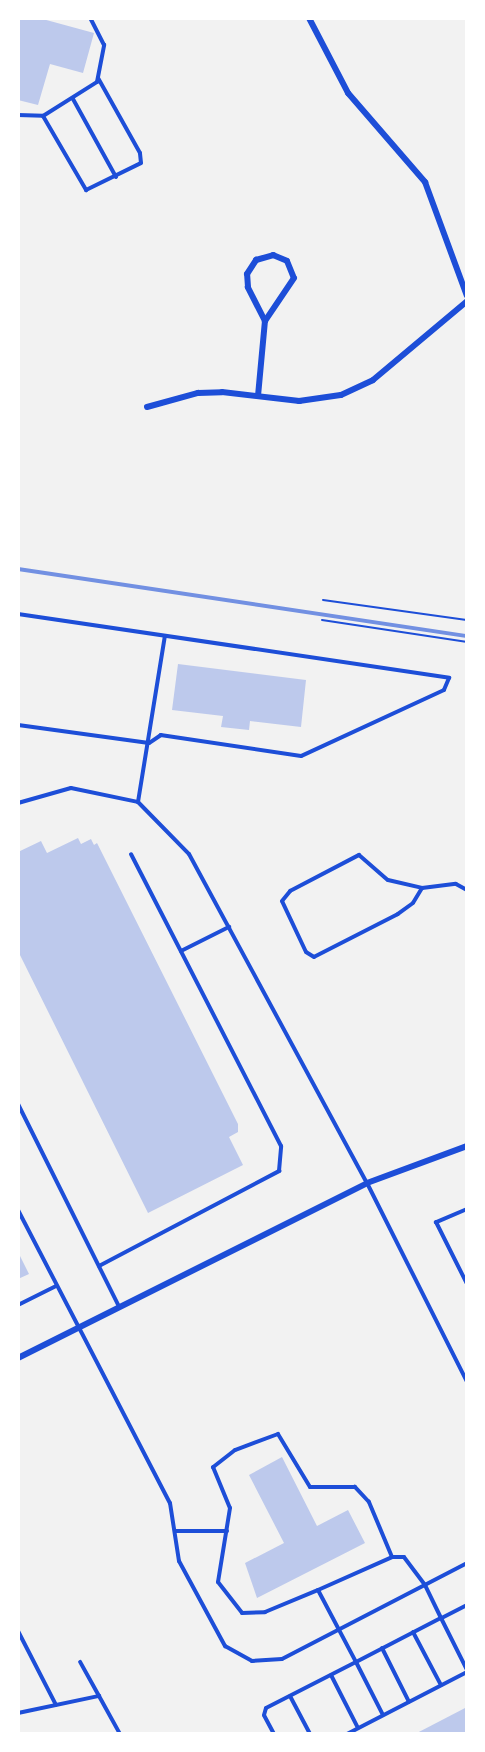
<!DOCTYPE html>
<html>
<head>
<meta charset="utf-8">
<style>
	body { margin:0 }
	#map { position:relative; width:485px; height:1752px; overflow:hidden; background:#f2f2f2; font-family:Helvetica,sans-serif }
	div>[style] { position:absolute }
	.building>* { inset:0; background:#bdc9ec }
	.path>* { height:2px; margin:-1px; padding:0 1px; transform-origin:1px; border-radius:1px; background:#1d4ed8 }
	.service>* { height:4px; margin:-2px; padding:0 2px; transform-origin:2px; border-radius:2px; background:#1d4ed8 }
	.minor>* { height:6px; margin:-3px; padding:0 3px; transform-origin:3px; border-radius:3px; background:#1d4ed8 }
	.rail>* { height:4px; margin:-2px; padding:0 2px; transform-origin:2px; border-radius:2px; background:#7290e2 }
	span { translate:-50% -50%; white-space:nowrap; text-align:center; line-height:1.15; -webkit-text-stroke:6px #fff; paint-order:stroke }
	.frame { position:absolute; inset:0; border:20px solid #fff; pointer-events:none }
</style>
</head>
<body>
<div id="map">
	<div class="building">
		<i style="clip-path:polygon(18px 18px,39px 18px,94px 33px,83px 73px,50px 64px,38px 105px,18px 100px)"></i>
		<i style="clip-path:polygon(178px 664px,306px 680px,301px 727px,250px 721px,249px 730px,221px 727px,223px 716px,172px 710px)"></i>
		<i style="clip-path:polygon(78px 838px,81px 844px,91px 839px,94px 845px,97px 843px,238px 1124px,238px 1132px,229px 1137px,243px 1165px,148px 1213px,18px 951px,18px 852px,41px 841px,47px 853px)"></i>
		<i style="clip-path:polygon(18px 1252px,29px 1274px,18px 1279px)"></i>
		<i style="clip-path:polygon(282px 1457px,317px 1526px,348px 1510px,365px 1543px,257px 1598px,245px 1563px,284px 1543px,249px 1475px)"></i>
		<i style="clip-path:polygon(467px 1707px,467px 1734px,415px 1734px)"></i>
	</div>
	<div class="path">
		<i style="left:323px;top:600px;width:145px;rotate:7.9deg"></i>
		<i style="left:322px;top:620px;width:147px;rotate:8.6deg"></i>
	</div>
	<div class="service">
		<i style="left:73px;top:99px;width:89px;rotate:61.1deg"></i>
		<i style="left:18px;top:115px;width:25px;rotate:2deg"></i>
		<i style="left:43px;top:116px;width:64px;rotate:-32.2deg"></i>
		<i style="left:97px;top:82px;width:38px;rotate:-79deg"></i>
		<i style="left:104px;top:45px;width:30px;rotate:-117deg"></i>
		<i style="left:43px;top:116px;width:86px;rotate:59.8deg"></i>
		<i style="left:86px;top:190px;width:61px;rotate:-26.1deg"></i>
		<i style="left:141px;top:163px;width:10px;rotate:-96deg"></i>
		<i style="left:140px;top:153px;width:86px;rotate:-119.2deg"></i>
		<i style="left:18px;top:614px;width:436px;rotate:8.4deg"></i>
		<i style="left:449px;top:678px;width:13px;rotate:113deg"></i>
		<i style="left:444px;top:690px;width:157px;rotate:155.2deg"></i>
		<i style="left:301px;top:756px;width:142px;rotate:-171.5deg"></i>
		<i style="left:161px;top:735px;width:14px;rotate:146deg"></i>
		<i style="left:149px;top:743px;width:132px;rotate:-172.2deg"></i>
		<i style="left:138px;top:802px;width:168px;rotate:-80.8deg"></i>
		<i style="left:18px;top:803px;width:55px;rotate:-15.8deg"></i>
		<i style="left:71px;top:788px;width:68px;rotate:11.8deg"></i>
		<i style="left:138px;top:802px;width:73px;rotate:45.6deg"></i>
		<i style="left:189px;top:854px;width:374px;rotate:61.6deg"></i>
		<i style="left:367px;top:1183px;width:223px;rotate:63.3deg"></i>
		<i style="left:422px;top:888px;width:17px;rotate:121deg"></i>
		<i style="left:413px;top:903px;width:19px;rotate:144deg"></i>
		<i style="left:398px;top:914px;width:94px;rotate:152.9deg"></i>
		<i style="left:314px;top:957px;width:9px;rotate:-148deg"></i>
		<i style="left:306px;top:952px;width:56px;rotate:-115.2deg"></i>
		<i style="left:282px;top:901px;width:13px;rotate:-51deg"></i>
		<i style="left:290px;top:891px;width:78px;rotate:-27.6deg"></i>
		<i style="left:359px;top:855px;width:38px;rotate:41deg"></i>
		<i style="left:388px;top:880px;width:35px;rotate:13deg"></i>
		<i style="left:422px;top:888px;width:34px;rotate:-7deg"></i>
		<i style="left:456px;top:884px;width:13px;rotate:29deg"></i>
		<i style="left:181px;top:951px;width:54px;rotate:-26.6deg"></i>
		<i style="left:18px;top:1104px;width:227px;rotate:63.5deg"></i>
		<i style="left:467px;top:1209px;width:34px;rotate:157deg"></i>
		<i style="left:436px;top:1222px;width:69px;rotate:63.4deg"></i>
		<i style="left:18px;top:1210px;width:330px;rotate:62.6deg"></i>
		<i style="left:170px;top:1503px;width:59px;rotate:81.2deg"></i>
		<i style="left:179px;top:1561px;width:97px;rotate:61.6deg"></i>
		<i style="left:225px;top:1646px;width:31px;rotate:29deg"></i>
		<i style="left:252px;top:1661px;width:30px;rotate:-4deg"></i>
		<i style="left:282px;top:1659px;width:208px;rotate:-27.4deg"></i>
		<i style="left:99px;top:1266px;width:204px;rotate:-27.8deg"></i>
		<i style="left:279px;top:1171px;width:25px;rotate:-85deg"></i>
		<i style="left:281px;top:1146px;width:328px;rotate:-117.2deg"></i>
		<i style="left:18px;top:1305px;width:42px;rotate:-26.6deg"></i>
		<i style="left:176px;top:1531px;width:51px"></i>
		<i style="left:318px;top:1590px;width:81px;rotate:-24deg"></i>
		<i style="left:392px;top:1557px;width:60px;rotate:-112.7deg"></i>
		<i style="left:369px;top:1502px;width:21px;rotate:-133deg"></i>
		<i style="left:355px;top:1487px;width:45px;rotate:180deg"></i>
		<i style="left:310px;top:1487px;width:62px;rotate:-121.1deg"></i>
		<i style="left:278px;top:1434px;width:46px;rotate:159.6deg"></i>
		<i style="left:235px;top:1450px;width:28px;rotate:142deg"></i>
		<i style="left:213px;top:1467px;width:44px;rotate:67.5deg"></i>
		<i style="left:230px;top:1508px;width:75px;rotate:99.2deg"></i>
		<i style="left:218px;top:1582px;width:39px;rotate:52deg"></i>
		<i style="left:242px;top:1613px;width:23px;rotate:-2deg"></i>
		<i style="left:265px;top:1612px;width:57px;rotate:-22.5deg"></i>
		<i style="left:318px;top:1590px;width:81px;rotate:62.2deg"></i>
		<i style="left:356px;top:1662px;width:96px;rotate:-27.4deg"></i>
		<i style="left:441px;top:1618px;width:37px;rotate:-116deg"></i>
		<i style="left:425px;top:1585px;width:35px;rotate:-127deg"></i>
		<i style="left:404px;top:1557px;width:12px;rotate:180deg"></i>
		<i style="left:467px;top:1605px;width:29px;rotate:153deg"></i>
		<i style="left:441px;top:1618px;width:58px;rotate:63.4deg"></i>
		<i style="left:18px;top:1631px;width:83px;rotate:62.8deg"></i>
		<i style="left:413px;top:1632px;width:60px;rotate:62.2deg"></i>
		<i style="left:382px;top:1648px;width:60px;rotate:63.4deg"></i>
		<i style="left:331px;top:1675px;width:59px;rotate:63deg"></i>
		<i style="left:99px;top:1696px;width:43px;rotate:61.1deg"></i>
		<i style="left:290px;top:1696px;width:43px;rotate:62.2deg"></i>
		<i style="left:18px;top:1713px;width:83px;rotate:-11.9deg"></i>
		<i style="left:99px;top:1696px;width:39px;rotate:-119deg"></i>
		<i style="left:274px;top:1734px;width:21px;rotate:-118deg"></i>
		<i style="left:264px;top:1715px;width:7px;rotate:-74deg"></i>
		<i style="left:266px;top:1708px;width:101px;rotate:-27.1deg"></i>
		<i style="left:356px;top:1662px;width:59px;rotate:63deg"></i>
		<i style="left:347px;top:1734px;width:135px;rotate:-27.3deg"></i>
	</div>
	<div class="minor">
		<i style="left:309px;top:18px;width:85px;rotate:62.5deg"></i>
		<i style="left:348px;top:93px;width:118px;rotate:49.1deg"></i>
		<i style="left:425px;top:182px;width:121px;rotate:69.8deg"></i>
		<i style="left:258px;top:396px;width:75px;rotate:-84.7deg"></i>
		<i style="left:265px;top:321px;width:38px;rotate:-117deg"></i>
		<i style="left:248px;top:287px;width:13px;rotate:-94deg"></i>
		<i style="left:247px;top:274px;width:17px;rotate:-57deg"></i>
		<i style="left:256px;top:260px;width:18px;rotate:-16deg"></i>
		<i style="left:273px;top:255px;width:15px;rotate:23deg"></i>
		<i style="left:287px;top:261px;width:18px;rotate:68deg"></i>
		<i style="left:294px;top:278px;width:52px;rotate:124deg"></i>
		<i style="left:147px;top:407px;width:53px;rotate:-15.4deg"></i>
		<i style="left:198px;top:393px;width:24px;rotate:-2deg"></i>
		<i style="left:222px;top:392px;width:78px;rotate:6.7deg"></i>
		<i style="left:299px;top:401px;width:42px;rotate:-8.1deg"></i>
		<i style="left:341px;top:395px;width:35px;rotate:-25deg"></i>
		<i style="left:373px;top:380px;width:123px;rotate:-40deg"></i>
		<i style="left:18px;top:1358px;width:390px;rotate:-26.6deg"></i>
		<i style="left:367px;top:1183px;width:107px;rotate:-20.3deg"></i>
	</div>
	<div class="rail">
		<i style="left:18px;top:569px;width:454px;rotate:8.5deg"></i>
	</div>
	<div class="frame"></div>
</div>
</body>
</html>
